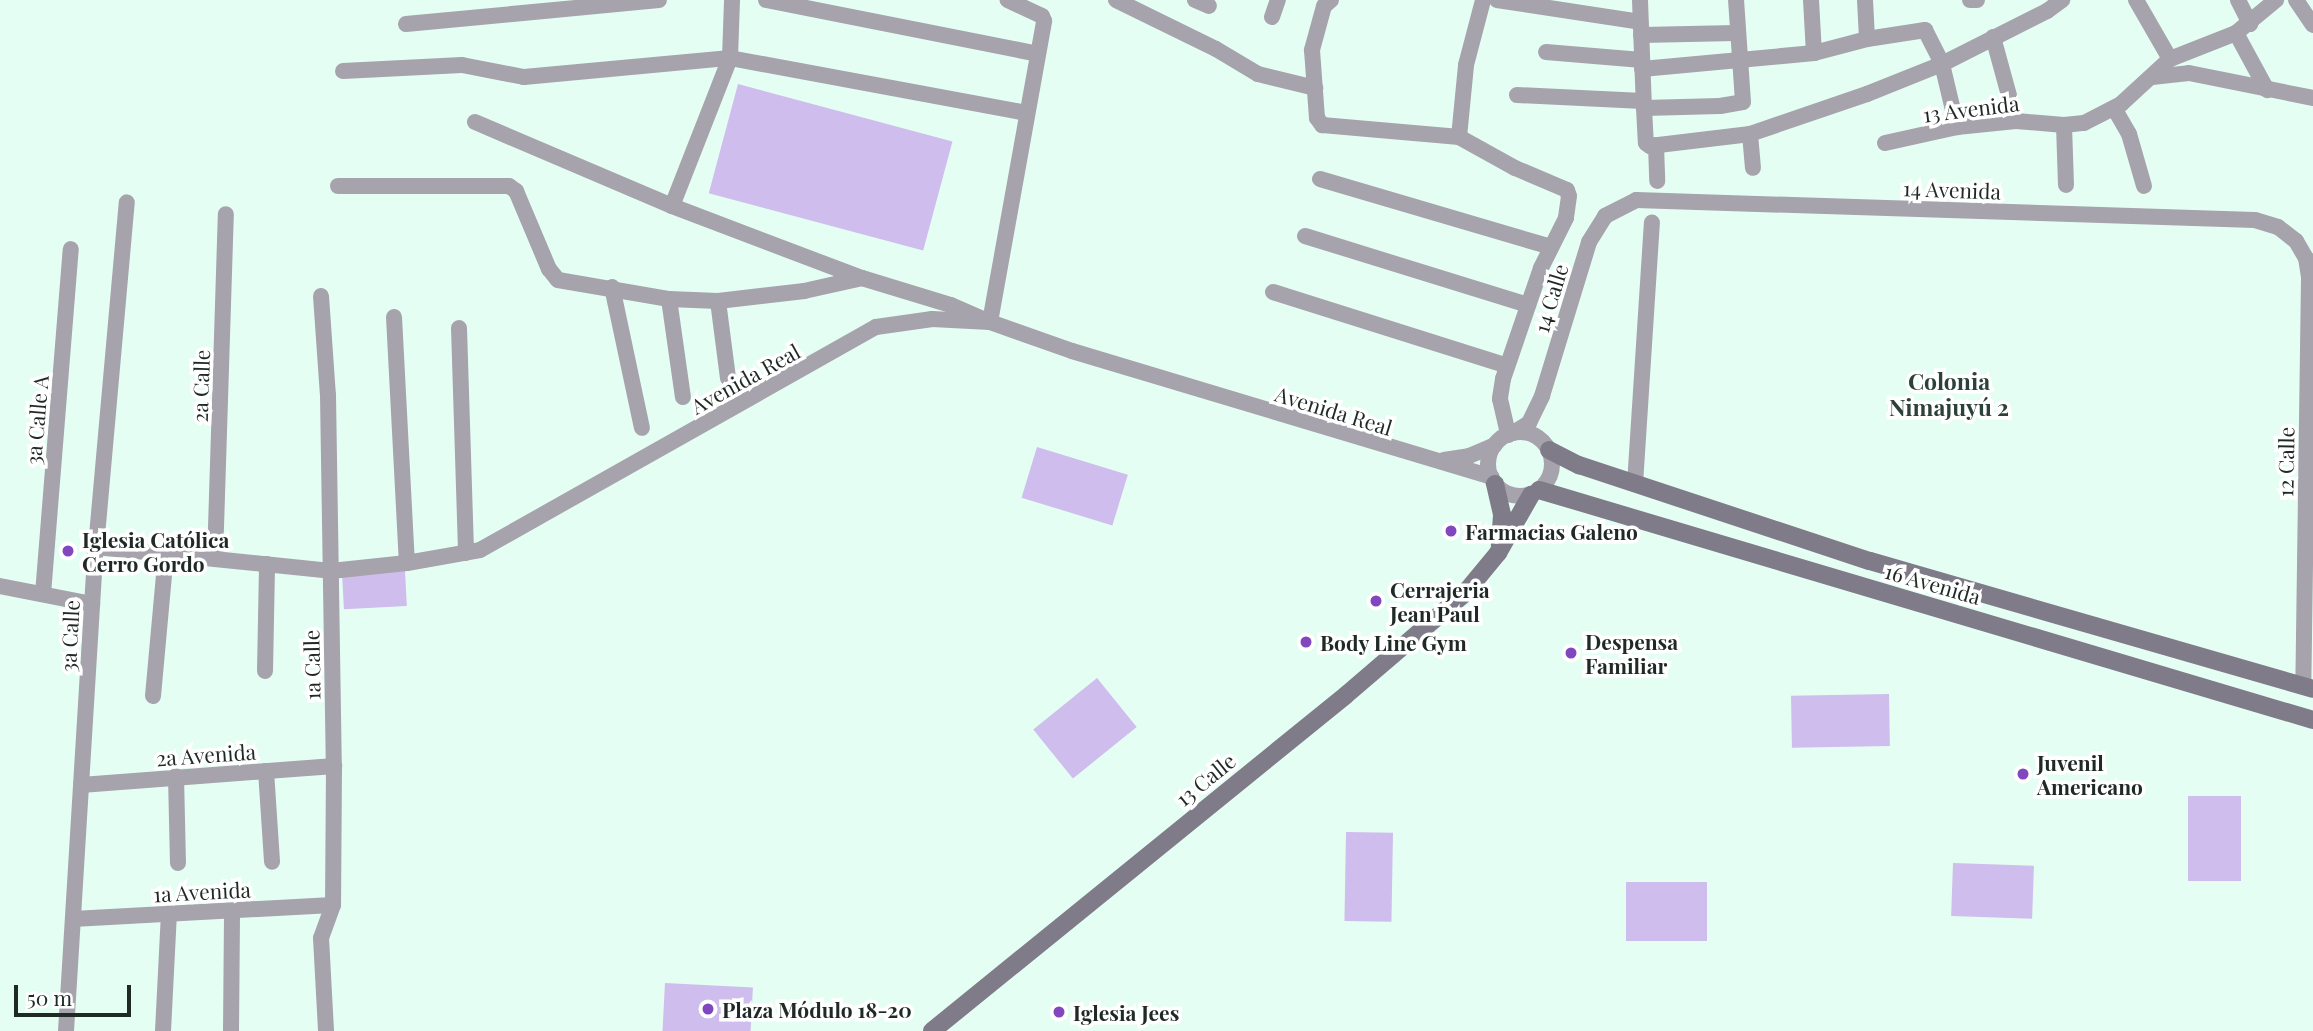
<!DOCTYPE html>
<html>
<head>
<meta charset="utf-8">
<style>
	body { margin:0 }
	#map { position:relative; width:2313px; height:1031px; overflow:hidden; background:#e5fef3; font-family:"Playfair Display",serif }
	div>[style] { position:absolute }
	.green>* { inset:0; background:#cfbded; transform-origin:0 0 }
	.street>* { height:16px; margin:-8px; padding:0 8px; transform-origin:8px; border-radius:8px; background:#a6a3ac }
	.street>.ring { margin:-8px; padding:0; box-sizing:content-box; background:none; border:16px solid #a6a3ac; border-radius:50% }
	.secondary>* { height:18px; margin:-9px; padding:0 9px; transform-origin:9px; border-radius:9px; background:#807b88 }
	.dots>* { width:19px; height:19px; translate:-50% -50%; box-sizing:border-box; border:4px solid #fff; border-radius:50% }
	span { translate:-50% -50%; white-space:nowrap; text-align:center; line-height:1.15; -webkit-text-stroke:7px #fff; paint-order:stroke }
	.street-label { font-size:21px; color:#1f2925 }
	.poi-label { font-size:21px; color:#1f2925; font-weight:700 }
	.left { translate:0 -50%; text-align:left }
	.neighbourhood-label { font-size:23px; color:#2c4139; font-weight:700 }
	.scale { position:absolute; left:14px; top:985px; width:117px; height:32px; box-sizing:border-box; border:4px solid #1f2925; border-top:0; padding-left:9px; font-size:21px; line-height:24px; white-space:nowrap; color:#1f2925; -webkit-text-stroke:5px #fff; paint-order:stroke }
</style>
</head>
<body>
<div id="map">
	<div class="green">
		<i style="left:738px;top:84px;width:222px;height:113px;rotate:15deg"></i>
		<i style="left:1037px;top:447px;width:95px;height:53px;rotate:17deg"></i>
		<i style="left:405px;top:571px;width:35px;height:63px;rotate:87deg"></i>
		<i style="left:1097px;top:678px;width:63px;height:82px;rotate:51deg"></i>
		<i style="left:1889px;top:694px;width:52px;height:98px;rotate:89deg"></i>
		<i style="left:2188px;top:796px;width:53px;height:85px"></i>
		<i style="left:1346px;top:832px;width:47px;height:89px;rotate:1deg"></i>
		<i style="left:1953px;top:863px;width:81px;height:53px;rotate:2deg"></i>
		<i style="left:1626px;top:882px;width:81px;height:59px"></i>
		<i style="left:665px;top:983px;width:88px;height:48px;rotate:3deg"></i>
	</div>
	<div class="street">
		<i style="left:766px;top:0;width:277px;rotate:11.2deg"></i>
		<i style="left:1116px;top:0;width:111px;rotate:26.1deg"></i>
		<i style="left:1216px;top:49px;width:49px;rotate:30.8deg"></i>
		<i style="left:1258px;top:74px;width:59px;rotate:13.8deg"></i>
		<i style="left:1195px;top:0;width:15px;rotate:23deg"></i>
		<i style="left:1331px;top:0;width:9px;rotate:139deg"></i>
		<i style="left:1324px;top:6px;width:46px;rotate:105.3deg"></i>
		<i style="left:1312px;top:50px;width:68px;rotate:85.8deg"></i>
		<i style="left:1317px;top:118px;width:9px;rotate:54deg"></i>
		<i style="left:1322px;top:125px;width:138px;rotate:5deg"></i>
		<i style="left:1459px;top:137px;width:64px;rotate:29deg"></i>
		<i style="left:1515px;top:168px;width:56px;rotate:22.9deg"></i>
		<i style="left:1567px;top:190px;width:6px;rotate:72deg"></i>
		<i style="left:1569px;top:196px;width:22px;rotate:98deg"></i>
		<i style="left:1566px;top:218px;width:56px;rotate:116.6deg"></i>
		<i style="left:1541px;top:268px;width:117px;rotate:108.9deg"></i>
		<i style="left:1503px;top:379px;width:20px;rotate:99deg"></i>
		<i style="left:1500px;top:399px;width:37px;rotate:77deg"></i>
		<i style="left:1497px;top:0;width:145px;rotate:8.7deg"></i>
		<i style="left:1640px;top:0;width:108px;rotate:87.9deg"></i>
		<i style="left:1644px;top:108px;width:35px;rotate:87deg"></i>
		<i style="left:1646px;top:143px;width:5px;rotate:37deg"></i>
		<i style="left:1650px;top:146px;width:101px;rotate:-6.8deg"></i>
		<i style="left:1750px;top:134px;width:124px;rotate:-18.9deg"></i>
		<i style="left:1867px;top:94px;width:81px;rotate:-21.8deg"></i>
		<i style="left:1942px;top:64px;width:118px;rotate:-26.8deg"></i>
		<i style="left:2047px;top:11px;width:19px;rotate:-36deg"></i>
		<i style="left:1811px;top:0;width:53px;rotate:86.8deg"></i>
		<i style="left:1865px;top:0;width:39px;rotate:87deg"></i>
		<i style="left:1970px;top:0;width:7px"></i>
		<i style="left:2136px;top:0;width:68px;rotate:60deg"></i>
		<i style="left:2238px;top:0;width:27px;rotate:63deg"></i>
		<i style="left:2296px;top:0;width:30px;rotate:56deg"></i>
		<i style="left:1272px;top:17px;width:18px;rotate:-71deg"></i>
		<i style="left:406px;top:24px;width:254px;rotate:-5.4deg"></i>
		<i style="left:2236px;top:33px;width:65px;rotate:61.5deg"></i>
		<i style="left:1641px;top:35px;width:95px;rotate:-1.2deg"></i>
		<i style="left:1993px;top:37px;width:87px;rotate:74.7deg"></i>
		<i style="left:1546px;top:52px;width:96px;rotate:4.8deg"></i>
		<i style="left:1642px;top:69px;width:173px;rotate:-5.3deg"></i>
		<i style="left:1814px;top:53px;width:55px;rotate:-14.8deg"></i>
		<i style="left:1867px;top:39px;width:59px;rotate:-8.8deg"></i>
		<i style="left:1925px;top:30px;width:38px;rotate:63deg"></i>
		<i style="left:1942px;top:64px;width:65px;rotate:76.6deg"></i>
		<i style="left:343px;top:71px;width:119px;rotate:-2.9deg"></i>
		<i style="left:462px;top:65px;width:63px;rotate:11deg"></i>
		<i style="left:524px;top:77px;width:207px;rotate:-5.3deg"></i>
		<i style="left:730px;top:58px;width:302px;rotate:10.5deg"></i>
		<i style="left:2152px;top:77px;width:37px;rotate:-6deg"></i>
		<i style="left:2189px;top:73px;width:126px;rotate:11.4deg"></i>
		<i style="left:1517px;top:95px;width:126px;rotate:2.7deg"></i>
		<i style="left:1644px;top:108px;width:76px;rotate:-1.5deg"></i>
		<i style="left:1720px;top:106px;width:23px;rotate:-10deg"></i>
		<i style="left:1743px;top:102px;width:102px;rotate:-93.9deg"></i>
		<i style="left:2114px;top:108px;width:30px;rotate:60deg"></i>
		<i style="left:2129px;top:134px;width:54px;rotate:73.9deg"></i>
		<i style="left:475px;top:122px;width:214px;rotate:23.1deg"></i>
		<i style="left:672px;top:206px;width:203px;rotate:20.8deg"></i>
		<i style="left:862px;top:278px;width:93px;rotate:16.9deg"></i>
		<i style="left:951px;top:305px;width:43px;rotate:23.6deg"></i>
		<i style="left:990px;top:322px;width:306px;rotate:-79.8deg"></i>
		<i style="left:1044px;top:21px;width:5px;rotate:-112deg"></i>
		<i style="left:1042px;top:16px;width:38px;rotate:-155deg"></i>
		<i style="left:2064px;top:125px;width:60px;rotate:88.1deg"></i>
		<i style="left:1750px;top:134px;width:34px;rotate:85deg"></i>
		<i style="left:1459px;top:137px;width:72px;rotate:-84.4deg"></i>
		<i style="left:1466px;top:65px;width:67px;rotate:-75.3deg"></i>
		<i style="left:1885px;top:143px;width:74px;rotate:-12.5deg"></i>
		<i style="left:1957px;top:127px;width:59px;rotate:-5.8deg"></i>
		<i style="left:2016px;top:121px;width:48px;rotate:4.8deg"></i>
		<i style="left:2064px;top:125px;width:20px;rotate:-6deg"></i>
		<i style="left:2084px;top:123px;width:42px;rotate:-27.2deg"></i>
		<i style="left:2121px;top:104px;width:67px;rotate:-42.6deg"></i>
		<i style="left:2170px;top:59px;width:71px;rotate:-21.5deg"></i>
		<i style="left:2236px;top:33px;width:52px;rotate:-39.5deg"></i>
		<i style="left:1656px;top:145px;width:36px;rotate:88deg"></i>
		<i style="left:1320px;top:179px;width:241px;rotate:16.4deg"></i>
		<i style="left:338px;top:186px;width:171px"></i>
		<i style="left:509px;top:186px;width:9px;rotate:36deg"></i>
		<i style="left:516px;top:191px;width:85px;rotate:67.1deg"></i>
		<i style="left:549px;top:269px;width:14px;rotate:51deg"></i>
		<i style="left:558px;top:280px;width:113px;rotate:9.7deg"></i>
		<i style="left:669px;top:299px;width:49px;rotate:2.3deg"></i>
		<i style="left:718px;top:301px;width:87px;rotate:-6.6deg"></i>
		<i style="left:804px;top:291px;width:59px;rotate:-12.6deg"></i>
		<i style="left:672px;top:206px;width:159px;rotate:-68.6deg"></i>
		<i style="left:730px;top:58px;width:58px;rotate:-88deg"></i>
		<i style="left:1305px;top:236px;width:233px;rotate:17.2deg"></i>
		<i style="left:612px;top:287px;width:144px;rotate:78deg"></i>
		<i style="left:1273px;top:292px;width:245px;rotate:17.5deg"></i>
		<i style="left:321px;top:296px;width:99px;rotate:86deg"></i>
		<i style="left:328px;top:395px;width:371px;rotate:89.1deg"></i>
		<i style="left:334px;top:766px;width:139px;rotate:90.4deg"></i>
		<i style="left:333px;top:905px;width:35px;rotate:110deg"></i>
		<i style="left:321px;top:938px;width:93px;rotate:86.9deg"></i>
		<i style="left:669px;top:299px;width:99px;rotate:81.9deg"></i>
		<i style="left:718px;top:301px;width:78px;rotate:82.6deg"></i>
		<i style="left:394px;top:317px;width:246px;rotate:87deg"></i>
		<i style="left:459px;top:328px;width:225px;rotate:88.2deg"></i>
		<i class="ring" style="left:1488px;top:432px;width:48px;height:48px"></i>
		<i style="left:1513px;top:433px;width:19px;rotate:-32deg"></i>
		<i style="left:1529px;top:423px;width:30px;rotate:-64deg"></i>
		<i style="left:1542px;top:396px;width:161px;rotate:-73deg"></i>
		<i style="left:1589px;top:242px;width:31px;rotate:-58deg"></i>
		<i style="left:1605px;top:216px;width:35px;rotate:-27deg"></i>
		<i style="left:1636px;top:200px;width:619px;rotate:1.85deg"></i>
		<i style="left:2255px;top:220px;width:24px;rotate:17deg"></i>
		<i style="left:2278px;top:227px;width:23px;rotate:38deg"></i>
		<i style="left:2296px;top:241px;width:20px;rotate:60deg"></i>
		<i style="left:2306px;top:258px;width:20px;rotate:81deg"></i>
		<i style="left:2309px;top:278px;width:408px;rotate:90.8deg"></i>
		<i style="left:1444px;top:460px;width:25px;rotate:-9deg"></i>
		<i style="left:1469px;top:456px;width:28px;rotate:-23deg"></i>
		<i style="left:1635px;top:484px;width:262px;rotate:-86.3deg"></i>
		<i style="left:96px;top:547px;width:236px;rotate:5.8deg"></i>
		<i style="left:331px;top:571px;width:76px;rotate:-6deg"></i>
		<i style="left:407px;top:563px;width:74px;rotate:-10.1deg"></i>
		<i style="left:480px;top:550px;width:454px;rotate:-29.4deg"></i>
		<i style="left:876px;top:327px;width:57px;rotate:-8.1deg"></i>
		<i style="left:932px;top:319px;width:58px;rotate:3deg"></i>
		<i style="left:990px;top:322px;width:87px;rotate:19.5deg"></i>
		<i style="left:1072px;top:351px;width:438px;rotate:16.7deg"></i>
		<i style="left:215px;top:559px;width:345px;rotate:-88.2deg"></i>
		<i style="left:0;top:586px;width:94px;rotate:11.1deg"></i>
		<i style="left:43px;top:594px;width:346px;rotate:-85.4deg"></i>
		<i style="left:265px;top:671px;width:107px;rotate:-88.9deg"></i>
		<i style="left:153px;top:696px;width:143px;rotate:-84.8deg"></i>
		<i style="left:266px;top:771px;width:91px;rotate:86.2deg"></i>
		<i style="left:176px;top:776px;width:87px;rotate:88.7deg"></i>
		<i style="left:81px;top:785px;width:254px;rotate:-4.3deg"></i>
		<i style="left:73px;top:919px;width:260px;rotate:-3.1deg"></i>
		<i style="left:66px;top:1031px;width:485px;rotate:-86.5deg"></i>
		<i style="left:96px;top:547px;width:346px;rotate:-84.9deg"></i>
		<i style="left:163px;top:1031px;width:117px;rotate:-87.1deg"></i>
		<i style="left:231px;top:1031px;width:120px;rotate:-89.5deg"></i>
	</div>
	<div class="secondary">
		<i style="left:1549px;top:450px;width:34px;rotate:27deg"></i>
		<i style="left:1579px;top:465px;width:306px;rotate:18.3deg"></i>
		<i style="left:1870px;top:561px;width:461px;rotate:16.1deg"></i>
		<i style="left:1495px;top:484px;width:32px;rotate:77deg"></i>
		<i style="left:1502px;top:515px;width:31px;rotate:94deg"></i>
		<i style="left:1539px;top:490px;width:807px;rotate:16.55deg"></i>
		<i style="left:932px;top:1031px;width:533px;rotate:-39.06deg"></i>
		<i style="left:1346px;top:695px;width:157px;rotate:-40.6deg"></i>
		<i style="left:1465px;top:593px;width:52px;rotate:-50.5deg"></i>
		<i style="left:1498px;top:553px;width:67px;rotate:-60.4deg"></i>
	</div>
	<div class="dots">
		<i style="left:1451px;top:531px;background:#8047be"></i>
		<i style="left:68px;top:551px;background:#8047be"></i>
		<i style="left:1376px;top:601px;background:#8047be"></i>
		<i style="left:1306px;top:642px;background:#8047be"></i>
		<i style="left:1571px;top:653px;background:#8047be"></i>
		<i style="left:2023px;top:774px;background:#8047be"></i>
		<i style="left:708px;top:1009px;background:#8047be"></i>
		<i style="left:1059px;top:1012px;background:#8047be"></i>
	</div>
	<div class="street-label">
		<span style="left:1971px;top:108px;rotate:-7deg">13 Avenida</span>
		<span style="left:1952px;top:189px;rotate:2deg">14 Avenida</span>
		<span style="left:1550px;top:298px;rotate:-73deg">14 Calle</span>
		<span style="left:745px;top:378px;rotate:-29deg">Avenida Real</span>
		<span style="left:200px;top:386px;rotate:-88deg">2a Calle</span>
		<span style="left:1334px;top:410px;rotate:17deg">Avenida Real</span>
		<span style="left:36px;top:420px;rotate:-85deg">3a Calle A</span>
		<span style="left:2285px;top:462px;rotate:-89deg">12 Calle</span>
		<span style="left:1933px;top:583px;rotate:16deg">16 Avenida</span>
		<span style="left:69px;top:636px;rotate:-87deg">3a Calle</span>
		<span style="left:311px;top:665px;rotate:-91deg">1a Calle</span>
		<span style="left:206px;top:754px;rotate:-4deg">2a Avenida</span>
		<span style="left:1205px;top:779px;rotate:-39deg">13 Calle</span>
		<span style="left:202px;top:891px;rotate:-3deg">1a Avenida</span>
	</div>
	<div class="poi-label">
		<span class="left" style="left:1465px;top:531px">Farmacias Galeno</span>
		<span class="left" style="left:82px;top:551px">Iglesia Católica<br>Cerro Gordo</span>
		<span class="left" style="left:1390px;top:601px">Cerrajeria<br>Jean Paul</span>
		<span class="left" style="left:1585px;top:653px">Despensa<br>Familiar</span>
		<span class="left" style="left:1320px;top:642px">Body Line Gym</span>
		<span class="left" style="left:2037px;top:774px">Juvenil<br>Americano</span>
		<span class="left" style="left:722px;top:1009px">Plaza Módulo 18-20</span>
		<span class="left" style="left:1073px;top:1012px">Iglesia Jees</span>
	</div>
	<div class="neighbourhood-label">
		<span style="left:1949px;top:394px">Colonia<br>Nimajuyú 2</span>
	</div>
	<div class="scale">50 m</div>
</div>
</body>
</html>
